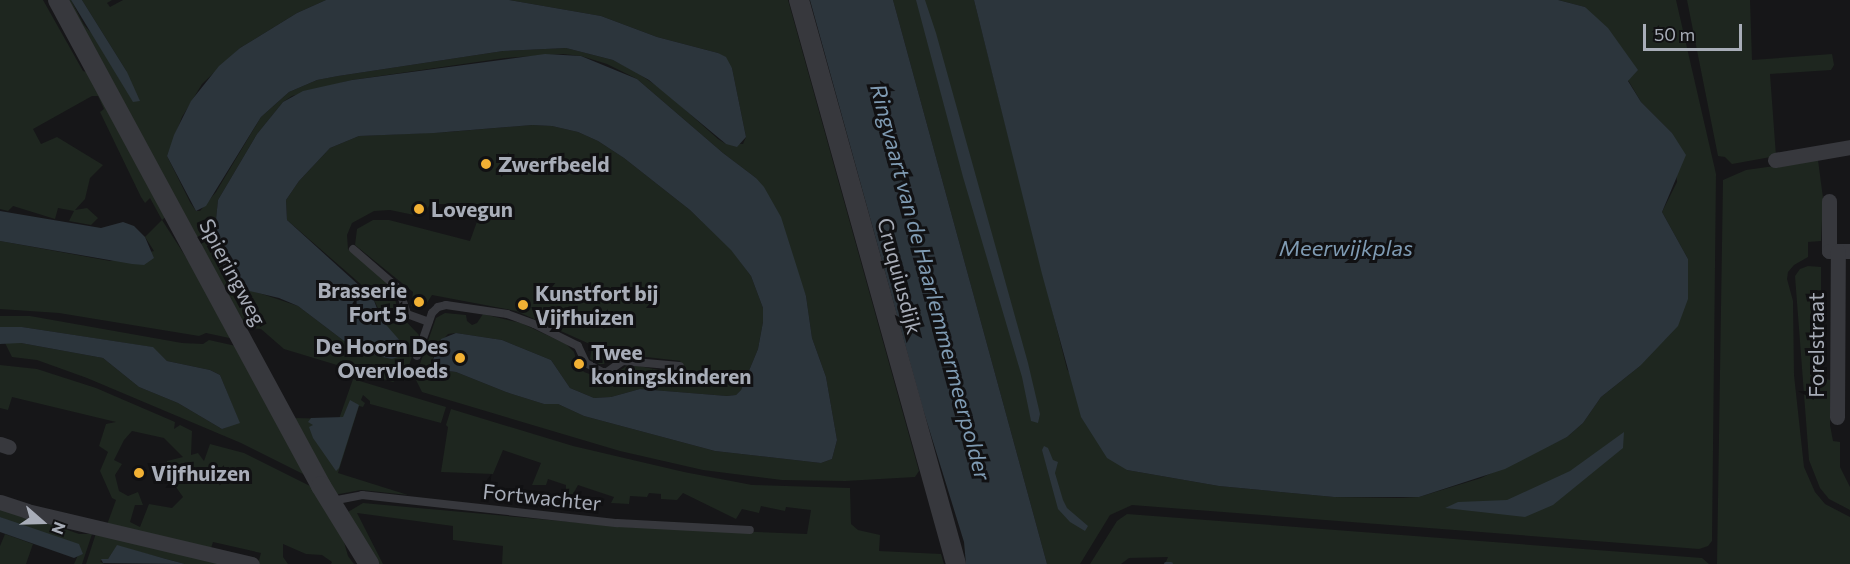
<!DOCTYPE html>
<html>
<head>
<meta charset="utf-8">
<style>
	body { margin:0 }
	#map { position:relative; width:1850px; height:564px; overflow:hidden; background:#161618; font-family:Commissioner,sans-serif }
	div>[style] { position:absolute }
	.green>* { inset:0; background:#1e261f }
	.water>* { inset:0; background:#2c353c }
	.stream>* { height:4px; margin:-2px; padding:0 2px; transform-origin:2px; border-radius:2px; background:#2c353c }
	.service>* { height:8px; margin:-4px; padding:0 4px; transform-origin:4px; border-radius:4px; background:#37383d }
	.minor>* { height:15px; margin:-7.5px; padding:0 7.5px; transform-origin:7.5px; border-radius:7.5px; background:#37383d }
	.tertiary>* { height:20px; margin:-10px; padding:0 10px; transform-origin:10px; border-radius:10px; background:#37383d }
	.dots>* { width:16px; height:16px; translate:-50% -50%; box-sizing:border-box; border:3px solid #111113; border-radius:50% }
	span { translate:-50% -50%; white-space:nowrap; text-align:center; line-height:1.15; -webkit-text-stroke:6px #111113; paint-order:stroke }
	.poi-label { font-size:21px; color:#a8adb8; font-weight:700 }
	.left { translate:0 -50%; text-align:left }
	.right { translate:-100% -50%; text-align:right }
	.street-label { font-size:21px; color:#a8adb8 }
	.water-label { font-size:22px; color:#7f9bb3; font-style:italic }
	.north { position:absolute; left:12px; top:492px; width:60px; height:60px; -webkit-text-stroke:4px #111113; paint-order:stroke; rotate:110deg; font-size:16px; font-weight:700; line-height:24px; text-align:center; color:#a8adb8 }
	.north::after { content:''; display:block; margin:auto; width:21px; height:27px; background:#a8adb8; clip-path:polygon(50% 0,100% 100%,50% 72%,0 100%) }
	.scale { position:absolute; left:1643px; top:24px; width:99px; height:27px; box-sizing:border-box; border:3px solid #a8adb8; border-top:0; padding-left:8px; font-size:18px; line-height:21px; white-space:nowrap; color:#a8adb8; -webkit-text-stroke:4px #111113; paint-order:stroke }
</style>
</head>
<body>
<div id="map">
	<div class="green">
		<i style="clip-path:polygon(0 0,43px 0,83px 71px,90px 73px,167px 216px,162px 220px,191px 265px,223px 322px,222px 324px,234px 339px,206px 333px,199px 336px,59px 313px,0 309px,0 241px,110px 261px,154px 251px,145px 237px,162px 220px,150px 198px,145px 203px,141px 197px,100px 112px,104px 109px,98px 96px,92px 96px,33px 129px,41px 144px,57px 137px,103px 165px,90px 178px,85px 199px,75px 210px,87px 208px,98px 218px,91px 225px,69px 221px,74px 211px,58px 208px,55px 219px,13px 206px,8px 211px,0 209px)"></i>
		<i style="clip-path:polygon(evenodd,64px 0,71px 0,84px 25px,127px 72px,82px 0,112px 0,107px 3px,110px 7px,123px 0,326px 0,297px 13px,240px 48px,202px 84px,182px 117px,167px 156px,190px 202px,196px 211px,200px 211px,216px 192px,261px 117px,289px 92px,317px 80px,338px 76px,503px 51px,566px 48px,613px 60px,633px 70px,663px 90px,718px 139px,726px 144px,743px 144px,746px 137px,732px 68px,718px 53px,657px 37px,601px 16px,509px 0,788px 0,919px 471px,915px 477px,845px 481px,782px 480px,703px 470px,620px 451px,422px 392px,415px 378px,436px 318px,445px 313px,466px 315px,467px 321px,472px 325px,477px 323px,483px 314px,521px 323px,566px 344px,574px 352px,578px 365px,584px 372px,603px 379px,610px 378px,629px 364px,664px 371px,681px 361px,611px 353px,604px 364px,599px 364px,590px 359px,592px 345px,516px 311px,432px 295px,423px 309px,411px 306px,413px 292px,355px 245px,357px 229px,373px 220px,389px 220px,470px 241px,479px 216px,479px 204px,430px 204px,424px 214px,419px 216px,390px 210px,374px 211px,352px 223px,347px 235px,348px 249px,391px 286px,395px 295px,397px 312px,419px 335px,406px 375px,393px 382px,284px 349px,261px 329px,245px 328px,101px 60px,64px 0,563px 54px,581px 56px,607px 64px,637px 79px,723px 153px,756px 178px,806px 296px,812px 338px,826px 377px,837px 440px,832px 459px,821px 463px,715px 451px,584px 416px,558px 404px,544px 404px,506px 392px,456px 372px,434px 369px,431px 365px,436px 347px,448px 334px,456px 333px,502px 340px,551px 360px,570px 388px,594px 398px,611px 397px,640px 389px,727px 396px,736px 395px,741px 390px,758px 349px,763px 322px,763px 308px,751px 276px,731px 249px,690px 210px,624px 158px,598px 141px,578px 132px,552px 126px,532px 125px,448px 132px,359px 136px,330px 148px,299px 181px,286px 200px,287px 220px,364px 287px,375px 302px,388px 329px,402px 343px,401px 352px,377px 356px,352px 347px,298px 306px,235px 285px,223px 268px,213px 249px,218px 200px,257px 134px,283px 102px,292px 96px,352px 80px,505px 58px,563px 54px)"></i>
		<i style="clip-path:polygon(893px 0,974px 0,1067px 369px,1127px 470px,1219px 486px,1334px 497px,1400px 498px,1419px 497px,1481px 478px,1567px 437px,1583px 423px,1601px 397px,1640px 366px,1688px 259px,1662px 212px,1677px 182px,1672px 133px,1641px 102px,1585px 7px,1558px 0,1676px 0,1716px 174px,1712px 541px,1708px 546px,1699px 549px,1132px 505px,1110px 515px,1080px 564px,1047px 564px)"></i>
		<i style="clip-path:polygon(1687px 0,1750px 0,1752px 60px,1832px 54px,1834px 65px,1831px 70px,1770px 74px,1776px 156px,1732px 164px,1725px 157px,1718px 156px)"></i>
		<i style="clip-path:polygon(1818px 160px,1823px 198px,1821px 241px,1808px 242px,1808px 257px,1794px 265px,1788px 272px,1787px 279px,1793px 301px,1794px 375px,1804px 467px,1815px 492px,1825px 504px,1850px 517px,1850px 564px,1717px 564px,1723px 180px,1746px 170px)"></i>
		<i style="clip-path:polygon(1808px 266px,1821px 267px,1821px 378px,1830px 380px,1830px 425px,1833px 441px,1840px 442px,1840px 467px,1850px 487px,1850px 510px,1829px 499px,1820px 488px,1809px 460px,1795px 276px,1800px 269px)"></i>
		<i style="clip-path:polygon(0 316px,30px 316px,182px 343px,203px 344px,209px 340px,236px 346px,305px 475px,241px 443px,87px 378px,37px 360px,12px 357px,5px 343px,21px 343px,103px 358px,139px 387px,178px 403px,222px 429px,239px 422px,220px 375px,210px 370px,167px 361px,152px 347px,22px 327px,0 327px)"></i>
		<i style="clip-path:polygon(evenodd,0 365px,37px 369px,96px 388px,175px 422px,174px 429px,180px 425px,192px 431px,191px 455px,198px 453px,204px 461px,210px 444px,244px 453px,312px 487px,342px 535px,348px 556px,354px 564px,331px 564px,332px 562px,322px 555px,306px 554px,283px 544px,283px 557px,288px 564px,258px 564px,261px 553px,213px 542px,208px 557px,240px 564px,185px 564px,117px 546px,108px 559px,100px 561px,104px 564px,86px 564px,97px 530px,104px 533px,116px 500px,112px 498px,100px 471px,108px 452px,99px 446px,106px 424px,116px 422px,12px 397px,8px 410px,0 408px,0 365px,132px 431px,164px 438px,183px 457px,167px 461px,166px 473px,183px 497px,172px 508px,149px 504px,140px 527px,130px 522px,135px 505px,143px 505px,138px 492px,128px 496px,119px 491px,115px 475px,122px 464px,114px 460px,124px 440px,132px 431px)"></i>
		<i style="clip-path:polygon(353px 379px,446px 407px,441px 423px,370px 404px,370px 401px,363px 395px,361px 400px,365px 403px,363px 407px,359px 406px,338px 473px,408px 495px,361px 490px,334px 495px,294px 418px,339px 419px)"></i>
		<i style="clip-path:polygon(451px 409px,573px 446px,684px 472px,752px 485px,850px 488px,851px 524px,858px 530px,880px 535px,879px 551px,941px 554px,944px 564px,502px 564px,503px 546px,453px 540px,453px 526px,357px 513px,383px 564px,372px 564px,348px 512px,363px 503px,628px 527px,807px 534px,811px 510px,786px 507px,785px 511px,761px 506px,759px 513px,742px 509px,736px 519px,683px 493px,677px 500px,661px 499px,661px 494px,649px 493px,647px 497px,630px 496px,629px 504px,611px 503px,614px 497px,578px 485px,573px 494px,566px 494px,566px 485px,548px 479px,546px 485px,532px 485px,541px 463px,503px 450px,493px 474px,441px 472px,448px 427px,446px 425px)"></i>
		<i style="clip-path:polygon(0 506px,79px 534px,92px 534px,82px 564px,74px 564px,78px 555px,83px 554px,0 517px)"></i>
		<i style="clip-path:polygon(1127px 514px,1702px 558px,1709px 564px,1165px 564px,1168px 557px,1129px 558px,1121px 564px,1090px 564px,1117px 521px)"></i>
		<i style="clip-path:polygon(5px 534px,33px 544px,26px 564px,0 564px,0 546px)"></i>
	</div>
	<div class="water">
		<i style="clip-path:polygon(71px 0,82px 0,127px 72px,140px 101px,133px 102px)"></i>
		<i style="clip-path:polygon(326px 0,509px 0,601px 16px,657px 37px,718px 53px,726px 57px,732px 68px,746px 137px,737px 147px,726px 144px,649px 80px,613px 60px,566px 48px,503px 51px,338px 76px,317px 80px,289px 92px,261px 117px,206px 206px,196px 211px,167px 156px,174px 135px,191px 101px,219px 66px,240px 48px,297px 13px)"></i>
		<i style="clip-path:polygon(810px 0,893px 0,1047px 564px,966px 564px,964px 542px,922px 406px)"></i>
		<i style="clip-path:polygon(916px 0,925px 0,936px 33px,1028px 363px,1040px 414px,1038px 423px,1031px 421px,1022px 377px,963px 177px)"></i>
		<i style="clip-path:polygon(974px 0,1558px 0,1585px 7px,1608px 28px,1638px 70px,1628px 81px,1641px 102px,1672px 133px,1686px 155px,1662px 212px,1688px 259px,1688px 299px,1678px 326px,1640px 366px,1601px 397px,1583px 423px,1567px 437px,1505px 469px,1419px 497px,1334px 497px,1219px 486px,1127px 470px,1107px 458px,1081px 417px,1042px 274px)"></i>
		<i style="clip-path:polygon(545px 54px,581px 56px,637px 79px,723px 153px,756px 178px,764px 187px,781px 217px,806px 296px,812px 338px,826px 377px,837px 440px,832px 459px,821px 463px,715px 451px,584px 416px,558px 404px,544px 404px,506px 392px,456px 372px,434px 369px,431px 365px,441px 339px,456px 333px,502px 340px,551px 360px,570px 388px,594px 398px,611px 397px,640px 389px,727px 396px,736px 395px,741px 390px,758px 349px,763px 322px,763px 308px,751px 276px,731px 250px,690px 210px,624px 158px,598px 141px,578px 132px,552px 126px,532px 125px,434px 133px,359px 136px,330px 148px,299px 181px,286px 200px,287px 220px,373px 298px,381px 319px,402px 343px,398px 357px,392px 359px,377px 356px,352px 347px,298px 306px,279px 298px,245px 290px,231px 279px,213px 249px,218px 200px,257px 134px,283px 102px,303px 91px,352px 80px)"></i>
		<i style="clip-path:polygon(0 211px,101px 228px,123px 222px,134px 226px,145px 237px,154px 258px,144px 265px,132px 264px,0 241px)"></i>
		<i style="clip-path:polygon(0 327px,22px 327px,153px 347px,167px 361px,210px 370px,220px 375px,240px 423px,222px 429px,178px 403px,139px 387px,103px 358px,21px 343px,0 344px)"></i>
		<i style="clip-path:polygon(350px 400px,359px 405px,339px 468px,336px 471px,313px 438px,309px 427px,313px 425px,308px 422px,311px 418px,343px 417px)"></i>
		<i style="clip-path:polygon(1624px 432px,1623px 448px,1553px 505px,1525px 517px,1445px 508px,1458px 502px,1507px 500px,1570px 471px)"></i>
		<i style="clip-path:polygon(1044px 446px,1048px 448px,1053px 460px,1058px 462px,1055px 473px,1063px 500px,1067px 508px,1088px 526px,1085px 531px,1070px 522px,1058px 509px,1042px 450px)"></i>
		<i style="clip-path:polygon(0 517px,79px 544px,83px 554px,74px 558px,0 532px)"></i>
		<i style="clip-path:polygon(117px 545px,166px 559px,185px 564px,103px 563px,101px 559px,108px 559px)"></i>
	</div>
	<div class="stream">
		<i style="left:1166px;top:564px;width:5px"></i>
	</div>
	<div class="service">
		<i style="left:353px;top:249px;width:61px;rotate:41deg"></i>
		<i style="left:399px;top:289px;width:26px;rotate:72deg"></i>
		<i style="left:407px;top:314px;width:23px;rotate:20deg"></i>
		<i style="left:417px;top:356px;width:46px;rotate:-70.8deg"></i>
		<i style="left:432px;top:313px;width:8px;rotate:-45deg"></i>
		<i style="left:438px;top:307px;width:8px;rotate:-14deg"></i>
		<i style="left:446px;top:305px;width:62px;rotate:8.4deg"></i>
		<i style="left:507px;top:314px;width:29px;rotate:20deg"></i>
		<i style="left:534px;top:324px;width:49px;rotate:26.6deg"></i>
		<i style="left:578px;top:346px;width:19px;rotate:65deg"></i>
		<i style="left:586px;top:363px;width:18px;rotate:29deg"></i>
		<i style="left:602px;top:372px;width:5px"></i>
		<i style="left:607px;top:372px;width:19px;rotate:-35deg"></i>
		<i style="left:623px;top:361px;width:57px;rotate:5deg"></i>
		<i style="left:332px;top:501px;width:31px;rotate:-11deg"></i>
		<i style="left:362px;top:495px;width:257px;rotate:6.3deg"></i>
		<i style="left:617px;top:523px;width:133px;rotate:3deg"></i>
	</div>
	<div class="minor">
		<i style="left:1775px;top:160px;width:76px;rotate:-9.8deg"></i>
		<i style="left:1829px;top:201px;width:50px;rotate:90deg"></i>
		<i style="left:1829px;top:251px;width:21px"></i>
		<i style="left:1837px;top:417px;width:166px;rotate:-89.7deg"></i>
		<i style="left:0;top:444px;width:9px;rotate:18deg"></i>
		<i style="left:0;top:502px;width:28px;rotate:18deg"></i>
		<i style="left:27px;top:511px;width:231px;rotate:13.3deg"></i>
	</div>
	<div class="tertiary">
		<i style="left:58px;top:0;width:553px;rotate:61.58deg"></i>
		<i style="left:321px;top:486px;width:92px;rotate:58.4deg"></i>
		<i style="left:799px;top:0;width:585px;rotate:74.44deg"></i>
	</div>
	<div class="dots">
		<i style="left:486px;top:164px;background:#f2b134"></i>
		<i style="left:419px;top:209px;background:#f2b134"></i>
		<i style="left:419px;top:302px;background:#f2b134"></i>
		<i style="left:523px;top:305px;background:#f2b134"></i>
		<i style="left:460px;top:358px;background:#f2b134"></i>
		<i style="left:579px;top:364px;background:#f2b134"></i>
		<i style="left:139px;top:473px;background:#f2b134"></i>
	</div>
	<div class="poi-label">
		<span class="left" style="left:498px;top:164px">Zwerfbeeld</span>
		<span class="left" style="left:431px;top:209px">Lovegun</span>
		<span class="right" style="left:407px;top:302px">Brasserie<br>Fort 5</span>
		<span class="left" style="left:535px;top:305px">Kunstfort bij<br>Vijfhuizen</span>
		<span class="right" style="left:448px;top:358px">De Hoorn Des<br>Overvloeds</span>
		<span class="left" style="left:591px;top:364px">Twee<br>koningskinderen</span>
		<span class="left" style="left:151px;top:473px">Vijfhuizen</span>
	</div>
	<div class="street-label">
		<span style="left:233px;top:272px;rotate:62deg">Spieringweg</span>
		<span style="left:900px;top:276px;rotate:75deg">Cruquiusdijk</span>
		<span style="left:1816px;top:345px;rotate:-90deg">Forelstraat</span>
		<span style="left:542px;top:497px;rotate:6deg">Fortwachter</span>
	</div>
	<div class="water-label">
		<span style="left:1346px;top:248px">Meerwijkplas</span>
		<span style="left:931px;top:282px;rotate:75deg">Ringvaart van de Haarlemmermeerpolder</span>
	</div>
	<div class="north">N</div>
	<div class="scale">50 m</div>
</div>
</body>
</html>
